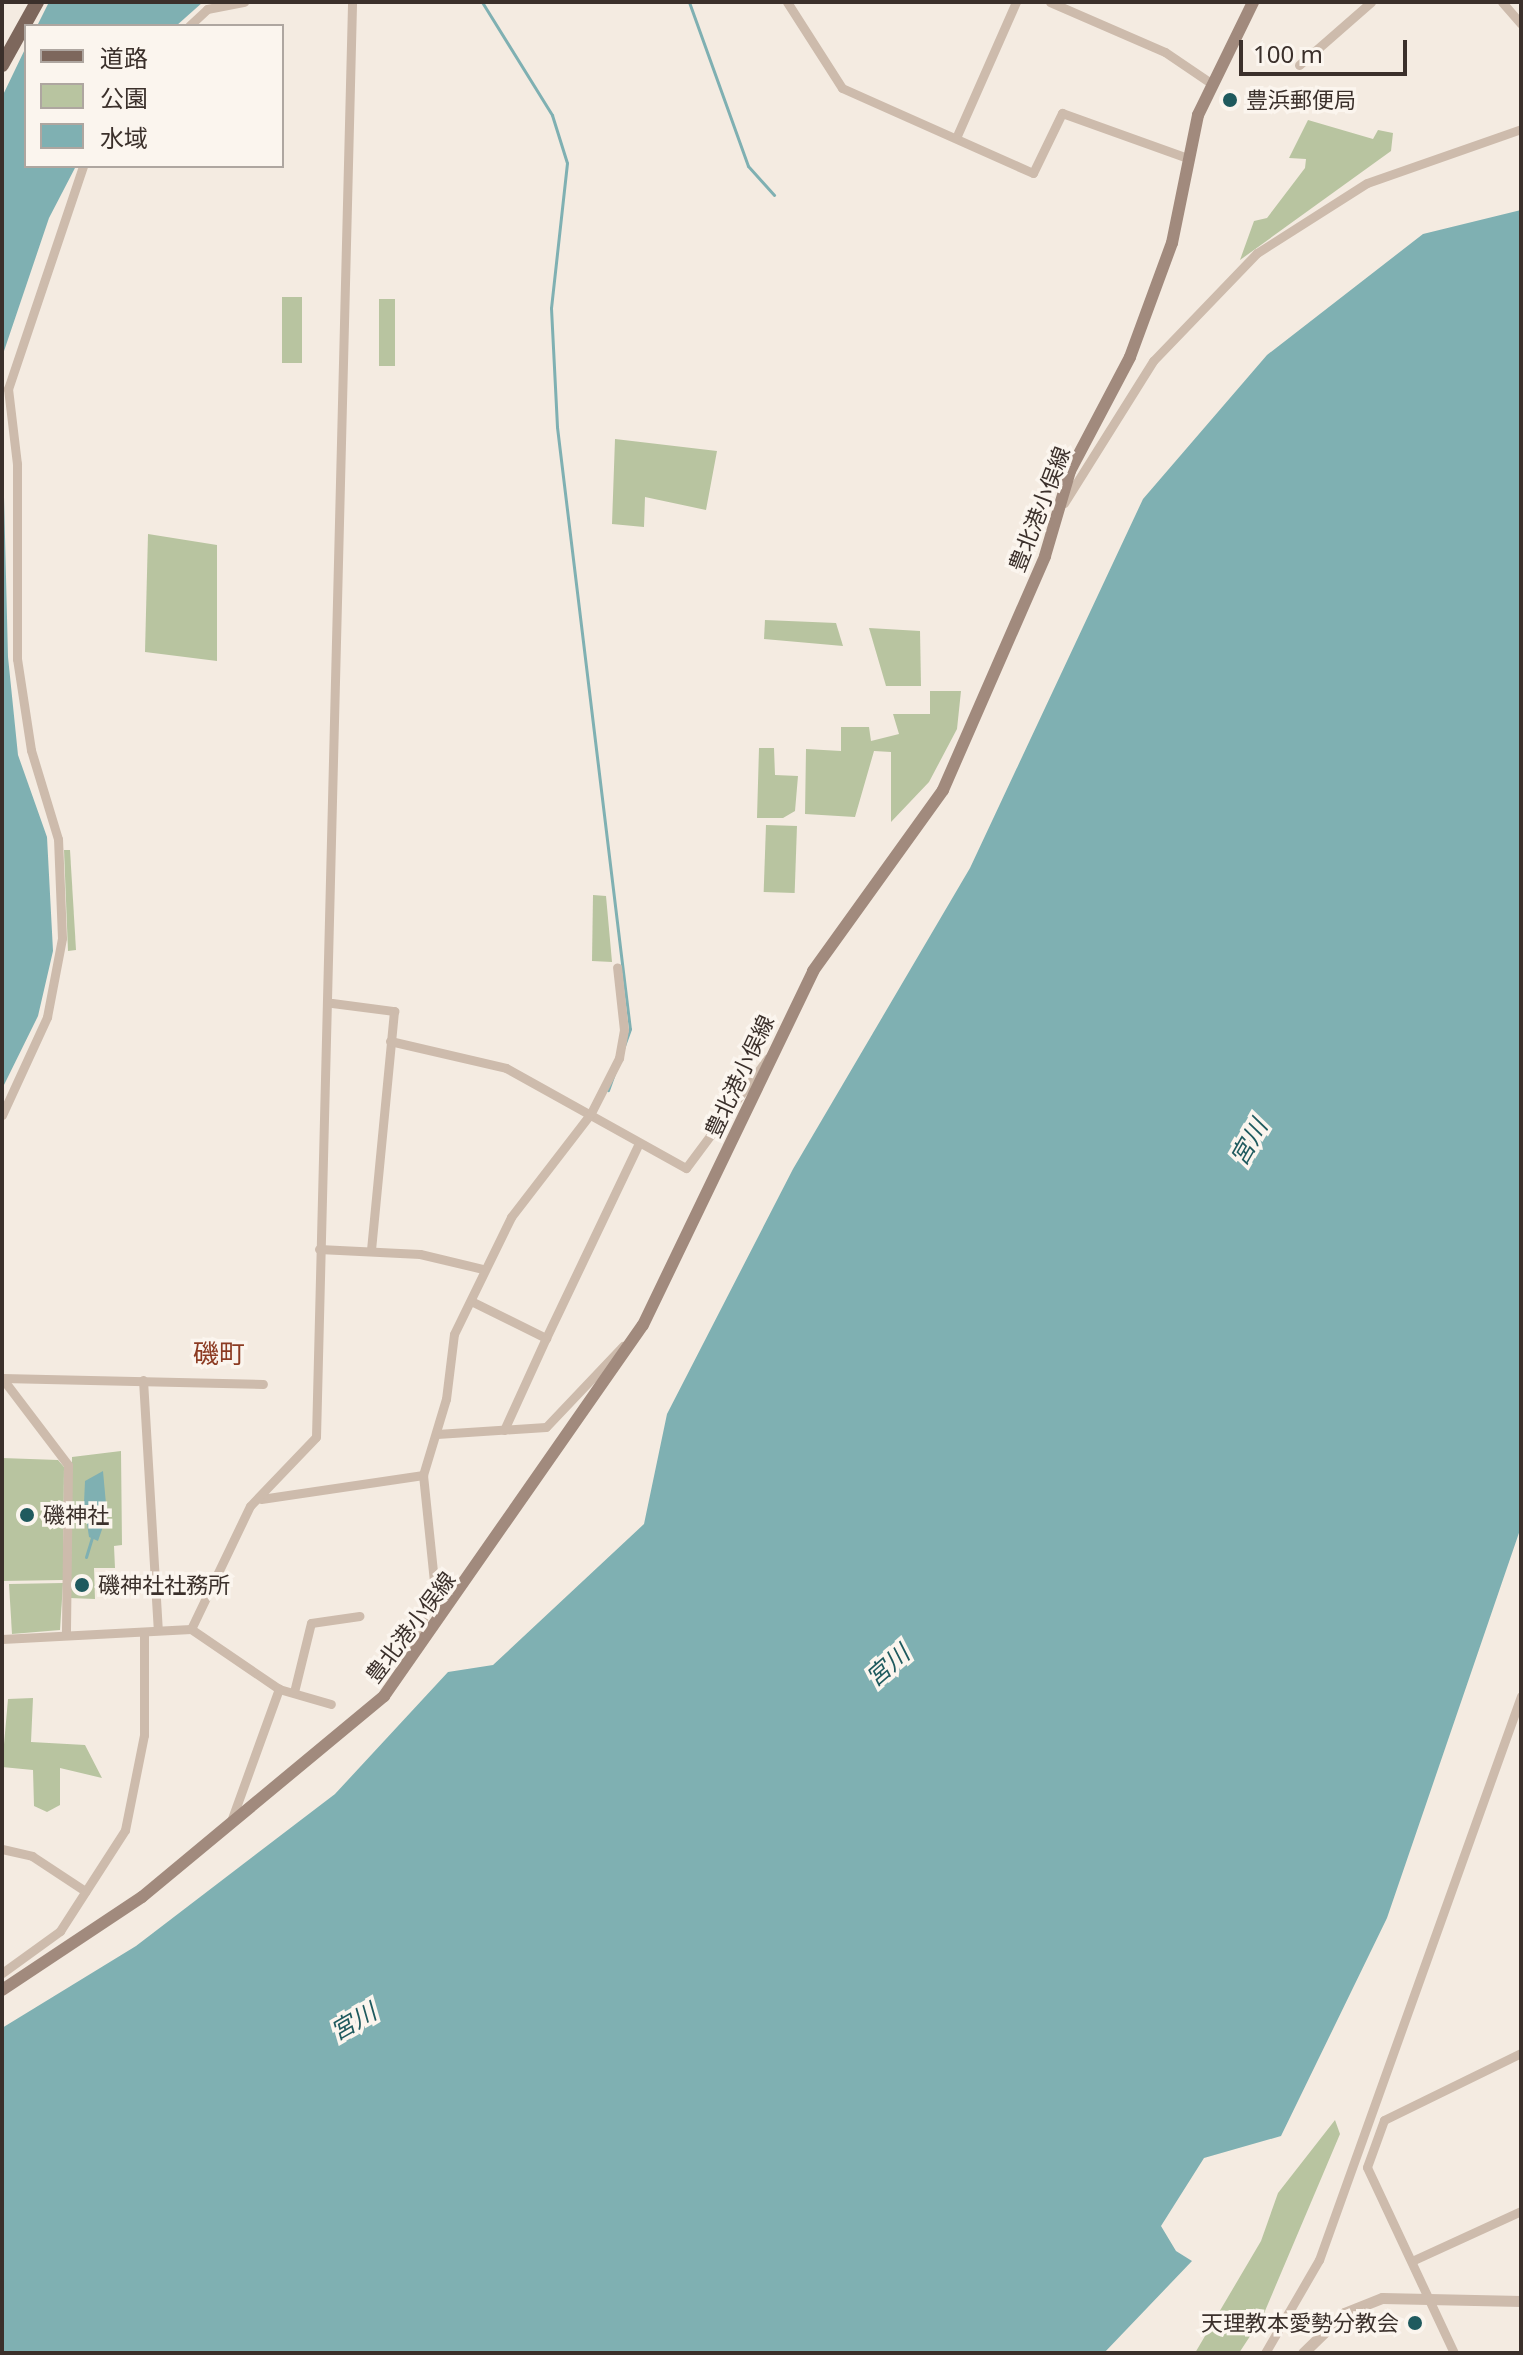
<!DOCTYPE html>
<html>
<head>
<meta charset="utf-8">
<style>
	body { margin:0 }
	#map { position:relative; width:1523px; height:2355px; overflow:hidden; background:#f4ebe1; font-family:"Noto Sans","Noto Sans JP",sans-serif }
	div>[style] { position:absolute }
	.green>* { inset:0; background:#b8c4a0; transform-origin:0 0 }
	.water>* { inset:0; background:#7fb0b2 }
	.stream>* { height:3px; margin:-1.5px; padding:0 1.5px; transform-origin:1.5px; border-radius:1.5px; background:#7fb0b2 }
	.minor>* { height:9px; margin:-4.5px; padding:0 4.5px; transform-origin:4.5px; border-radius:4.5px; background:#cdbbac }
	.tertiary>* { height:11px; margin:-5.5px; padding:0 5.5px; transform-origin:5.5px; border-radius:5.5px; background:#cdbbac }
	.secondary>* { height:12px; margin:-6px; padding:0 6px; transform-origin:6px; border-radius:6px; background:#a18a7d }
	.primary>* { height:14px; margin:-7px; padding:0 7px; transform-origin:7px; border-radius:7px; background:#7d675c }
	.dots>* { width:22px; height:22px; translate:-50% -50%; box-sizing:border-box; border:4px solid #fbf5ee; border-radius:50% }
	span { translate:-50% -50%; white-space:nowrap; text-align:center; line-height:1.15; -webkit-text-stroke:7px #fbf5ee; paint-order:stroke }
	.poi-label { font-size:22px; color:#3b302b }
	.left { translate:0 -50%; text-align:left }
	.right { translate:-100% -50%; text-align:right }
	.street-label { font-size:22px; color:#3b302b }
	.water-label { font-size:24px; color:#1f5a5e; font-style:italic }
	.quarter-label { font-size:26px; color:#8c3b22 }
	.frame { position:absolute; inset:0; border:4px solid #3b302b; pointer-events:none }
	.legend { position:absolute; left:24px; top:24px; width:260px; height:144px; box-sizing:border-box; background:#fbf5ee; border:2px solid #aea6a0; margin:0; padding:10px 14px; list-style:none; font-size:24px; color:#3b302b }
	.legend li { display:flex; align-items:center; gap:16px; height:40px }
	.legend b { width:40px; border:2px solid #aea6a0 }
	.scale { position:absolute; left:1239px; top:40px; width:168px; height:36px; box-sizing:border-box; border:4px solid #3b302b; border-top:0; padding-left:10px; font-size:24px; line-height:28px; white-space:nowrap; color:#3b302b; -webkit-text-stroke:6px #fbf5ee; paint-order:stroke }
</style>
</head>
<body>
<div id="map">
	<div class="green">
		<i style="clip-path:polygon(1308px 120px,1373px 139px,1378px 130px,1393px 133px,1391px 151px,1240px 260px,1254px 221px,1267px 218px,1305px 168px,1306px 159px,1289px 158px)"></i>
		<i style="left:282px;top:297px;width:20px;height:66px"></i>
		<i style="left:379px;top:299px;width:16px;height:67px"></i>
		<i style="clip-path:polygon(615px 439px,717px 451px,706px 510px,645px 497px,644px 527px,612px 524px)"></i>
		<i style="clip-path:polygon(148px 534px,217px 545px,217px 661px,145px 652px)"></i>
		<i style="clip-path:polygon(765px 620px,836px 623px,843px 646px,764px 639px)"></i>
		<i style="clip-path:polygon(869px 628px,920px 631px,921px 686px,886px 686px)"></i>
		<i style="clip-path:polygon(930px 691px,961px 691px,957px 729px,929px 782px,891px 822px,891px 752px,874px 751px,855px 817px,805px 814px,806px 749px,841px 751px,841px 727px,869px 727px,871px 741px,899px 734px,893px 714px,930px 714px)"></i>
		<i style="clip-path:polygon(759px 748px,774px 748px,775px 775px,798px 776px,795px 811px,783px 818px,757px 818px)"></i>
		<i style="left:766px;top:825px;width:31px;height:67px;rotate:2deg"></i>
		<i style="clip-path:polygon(64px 850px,70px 850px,76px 950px,68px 951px)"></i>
		<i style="clip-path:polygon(593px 895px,606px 896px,612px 962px,592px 961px)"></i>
		<i style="clip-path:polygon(121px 1451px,122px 1545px,114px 1546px,115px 1568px,94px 1568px,95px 1599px,70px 1598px,72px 1457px)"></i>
		<i style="clip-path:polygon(2px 1458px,58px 1460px,64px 1467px,63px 1580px,2px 1581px)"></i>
		<i style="clip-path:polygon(63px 1583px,60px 1630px,12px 1634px,9px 1584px)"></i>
		<i style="clip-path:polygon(33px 1698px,31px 1742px,85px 1745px,102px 1778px,60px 1768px,60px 1805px,47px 1812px,34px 1806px,33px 1770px,2px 1767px,8px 1699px)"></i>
		<i style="clip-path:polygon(1335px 2120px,1340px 2134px,1262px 2318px,1239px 2353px,1195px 2353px,1261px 2241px,1278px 2193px)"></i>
	</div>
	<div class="water">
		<i style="clip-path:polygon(49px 2px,203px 2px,176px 26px,37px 26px)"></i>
		<i style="clip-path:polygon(26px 47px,26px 166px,76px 166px,49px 218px,2px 357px,2px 97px)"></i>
		<i style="clip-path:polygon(1521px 210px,1521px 1527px,1387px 1918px,1281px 2136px,1204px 2158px,1161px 2226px,1176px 2251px,1192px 2261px,1104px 2353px,2px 2353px,2px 2028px,136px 1946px,335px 1794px,448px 1672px,493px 1665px,644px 1524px,667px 1414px,793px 1169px,970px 868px,1143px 499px,1267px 355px,1423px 234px)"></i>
		<i style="clip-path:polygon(2px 416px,8px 657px,18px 755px,47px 837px,53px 951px,38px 1016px,2px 1089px)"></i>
		<i style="clip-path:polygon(103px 1471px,107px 1515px,98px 1541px,89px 1537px,84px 1503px,85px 1481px)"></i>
	</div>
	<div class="stream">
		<i style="left:482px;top:2px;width:133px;rotate:58.2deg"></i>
		<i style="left:552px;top:115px;width:50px;rotate:72.6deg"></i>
		<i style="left:567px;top:163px;width:146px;rotate:96.3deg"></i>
		<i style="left:551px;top:308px;width:119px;rotate:87.1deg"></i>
		<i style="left:557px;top:427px;width:606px;rotate:83.09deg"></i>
		<i style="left:630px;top:1029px;width:65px;rotate:109.8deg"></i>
		<i style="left:689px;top:2px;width:174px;rotate:70.2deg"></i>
		<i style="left:748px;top:166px;width:39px;rotate:48deg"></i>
		<i style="left:86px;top:1557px;width:21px;rotate:-73deg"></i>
	</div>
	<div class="minor">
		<i style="left:787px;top:2px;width:102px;rotate:57.4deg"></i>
		<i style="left:842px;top:88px;width:209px;rotate:24deg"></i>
		<i style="left:1033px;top:173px;width:67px;rotate:-64.2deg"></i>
		<i style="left:1062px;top:113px;width:131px;rotate:19.7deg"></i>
		<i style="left:1050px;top:2px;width:125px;rotate:23.5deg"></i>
		<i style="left:1165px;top:52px;width:57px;rotate:34.2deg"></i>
		<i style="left:1502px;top:2px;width:29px;rotate:49deg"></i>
		<i style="left:189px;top:26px;width:25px;rotate:-43deg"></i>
		<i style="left:207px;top:9px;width:38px;rotate:-11deg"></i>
		<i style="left:1299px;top:65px;width:96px;rotate:-41.2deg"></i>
		<i style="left:956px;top:138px;width:149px;rotate:-66.2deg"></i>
		<i style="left:1064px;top:503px;width:168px;rotate:-57.9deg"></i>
		<i style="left:1153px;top:361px;width:150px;rotate:-46.1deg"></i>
		<i style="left:1257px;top:253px;width:130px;rotate:-32.5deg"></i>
		<i style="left:1367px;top:183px;width:163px;rotate:-19.3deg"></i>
		<i style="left:332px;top:1003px;width:63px;rotate:7.4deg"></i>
		<i style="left:394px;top:1011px;width:239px;rotate:95.5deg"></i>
		<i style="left:390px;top:1041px;width:119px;rotate:13.1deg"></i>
		<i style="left:506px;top:1068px;width:206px;rotate:29.1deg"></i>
		<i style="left:686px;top:1168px;width:137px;rotate:-53.3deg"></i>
		<i style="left:2px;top:1115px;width:108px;rotate:-65.3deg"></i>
		<i style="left:47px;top:1017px;width:80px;rotate:-79.2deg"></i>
		<i style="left:62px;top:938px;width:99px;rotate:-92.3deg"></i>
		<i style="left:58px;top:839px;width:93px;rotate:-106.9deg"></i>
		<i style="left:31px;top:750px;width:92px;rotate:-98.7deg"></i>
		<i style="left:17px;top:659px;width:195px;rotate:-90deg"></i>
		<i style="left:17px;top:464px;width:76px;rotate:-96.8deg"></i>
		<i style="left:8px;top:389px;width:235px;rotate:-71.4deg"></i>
		<i style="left:319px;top:1249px;width:101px;rotate:2.8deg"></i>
		<i style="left:420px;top:1254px;width:65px;rotate:13.4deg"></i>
		<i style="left:471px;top:1301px;width:84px;rotate:26.3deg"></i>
		<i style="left:546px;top:1338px;width:214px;rotate:-64.5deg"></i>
		<i style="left:2px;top:1378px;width:109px;rotate:52.8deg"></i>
		<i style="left:68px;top:1465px;width:167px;rotate:90.7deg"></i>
		<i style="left:2px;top:1378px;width:261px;rotate:1.3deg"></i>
		<i style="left:143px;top:1380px;width:249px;rotate:86.6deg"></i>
		<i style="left:504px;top:1430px;width:101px;rotate:-65.5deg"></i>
		<i style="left:437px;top:1434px;width:109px;rotate:-3.7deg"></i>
		<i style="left:546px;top:1427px;width:112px;rotate:-46.5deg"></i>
		<i style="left:261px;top:1499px;width:164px;rotate:-8.4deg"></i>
		<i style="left:191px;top:1629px;width:136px;rotate:-64.4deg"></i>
		<i style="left:250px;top:1506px;width:95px;rotate:-46.3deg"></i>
		<i style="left:316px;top:1437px;width:1435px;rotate:-88.56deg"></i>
		<i style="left:2px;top:1639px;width:189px;rotate:-3deg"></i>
		<i style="left:191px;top:1629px;width:107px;rotate:34.3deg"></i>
		<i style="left:279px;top:1689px;width:54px;rotate:16.1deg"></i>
		<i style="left:405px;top:1660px;width:75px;rotate:-66.5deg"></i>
		<i style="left:435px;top:1591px;width:117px;rotate:-95.9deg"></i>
		<i style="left:423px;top:1475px;width:79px;rotate:-73.2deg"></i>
		<i style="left:446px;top:1399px;width:65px;rotate:-83deg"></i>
		<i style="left:454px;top:1334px;width:130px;rotate:-64deg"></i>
		<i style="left:511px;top:1217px;width:131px;rotate:-52.4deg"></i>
		<i style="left:591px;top:1113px;width:62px;rotate:-63deg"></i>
		<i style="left:619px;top:1058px;width:28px;rotate:-80deg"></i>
		<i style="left:624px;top:1030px;width:63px;rotate:-96.3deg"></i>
		<i style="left:294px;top:1692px;width:71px;rotate:-76.2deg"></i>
		<i style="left:311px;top:1623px;width:49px;rotate:-8.3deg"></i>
		<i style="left:230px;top:1824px;width:144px;rotate:-70.1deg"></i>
		<i style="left:2px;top:1849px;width:31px;rotate:13deg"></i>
		<i style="left:32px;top:1856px;width:64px;rotate:33.4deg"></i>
		<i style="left:2px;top:1973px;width:72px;rotate:-35.9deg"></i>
		<i style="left:60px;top:1931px;width:120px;rotate:-57.2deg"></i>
		<i style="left:125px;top:1830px;width:97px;rotate:-78.7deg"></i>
		<i style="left:144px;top:1735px;width:103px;rotate:-90deg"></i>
		<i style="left:1414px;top:2260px;width:118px;rotate:-24.6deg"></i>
		<i style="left:1265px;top:2353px;width:108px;rotate:-59.9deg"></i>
		<i style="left:1319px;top:2260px;width:599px;rotate:-70.29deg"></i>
		<i style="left:1454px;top:2353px;width:205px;rotate:-115.1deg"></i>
		<i style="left:1367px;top:2167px;width:50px;rotate:-70.1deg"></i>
		<i style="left:1384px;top:2120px;width:153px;rotate:-26.1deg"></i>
	</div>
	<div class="tertiary">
		<i style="left:1303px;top:2353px;width:57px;rotate:-44.3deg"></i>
		<i style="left:1344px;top:2313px;width:41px;rotate:-21.5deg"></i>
		<i style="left:1382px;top:2298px;width:139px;rotate:1.2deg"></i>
	</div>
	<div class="secondary">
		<i style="left:2px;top:1990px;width:168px;rotate:-33.6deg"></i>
		<i style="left:142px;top:1897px;width:315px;rotate:-39.7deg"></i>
		<i style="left:384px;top:1696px;width:452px;rotate:-55.1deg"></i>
		<i style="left:643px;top:1325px;width:393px;rotate:-64.3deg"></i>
		<i style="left:813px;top:971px;width:223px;rotate:-54.3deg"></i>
		<i style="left:943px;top:790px;width:255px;rotate:-66.4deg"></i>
		<i style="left:1045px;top:556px;width:89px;rotate:-73.6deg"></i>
		<i style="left:1070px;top:471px;width:129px;rotate:-62.2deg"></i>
		<i style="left:1130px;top:357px;width:121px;rotate:-69.8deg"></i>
		<i style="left:1172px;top:243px;width:131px;rotate:-78.5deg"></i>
		<i style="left:1198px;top:115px;width:126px;rotate:-64deg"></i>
	</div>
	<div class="primary">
		<i style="left:2px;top:65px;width:72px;rotate:-60.9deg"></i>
	</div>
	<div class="dots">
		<i style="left:1230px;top:100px;background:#1f5a5e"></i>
		<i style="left:27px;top:1515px;background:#1f5a5e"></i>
		<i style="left:82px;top:1585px;background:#1f5a5e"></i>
		<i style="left:1415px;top:2323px;background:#1f5a5e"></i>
	</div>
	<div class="poi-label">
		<span class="left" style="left:1246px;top:100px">豊浜郵便局</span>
		<span class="left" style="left:43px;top:1515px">磯神社</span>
		<span class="left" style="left:98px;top:1585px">磯神社社務所</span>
		<span class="right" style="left:1399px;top:2323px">天理教本愛勢分教会</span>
	</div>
	<div class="street-label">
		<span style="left:1039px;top:509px;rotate:-69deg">豊北港小俣線</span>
		<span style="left:739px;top:1076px;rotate:-65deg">豊北港小俣線</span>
		<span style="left:410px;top:1627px;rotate:-53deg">豊北港小俣線</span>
	</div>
	<div class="water-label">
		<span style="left:1248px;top:1142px;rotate:-60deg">宮川</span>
		<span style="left:887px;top:1665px;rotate:-41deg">宮川</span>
		<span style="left:353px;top:2021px;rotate:-30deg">宮川</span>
	</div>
	<div class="quarter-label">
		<span style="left:219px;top:1354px">磯町</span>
	</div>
	<div class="frame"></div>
	<ul class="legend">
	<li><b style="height:10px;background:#7d675c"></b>道路</li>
	<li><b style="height:22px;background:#b8c4a0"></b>公園</li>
	<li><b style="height:22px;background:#7fb0b2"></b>水域</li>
	</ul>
	<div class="scale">100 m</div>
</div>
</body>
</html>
